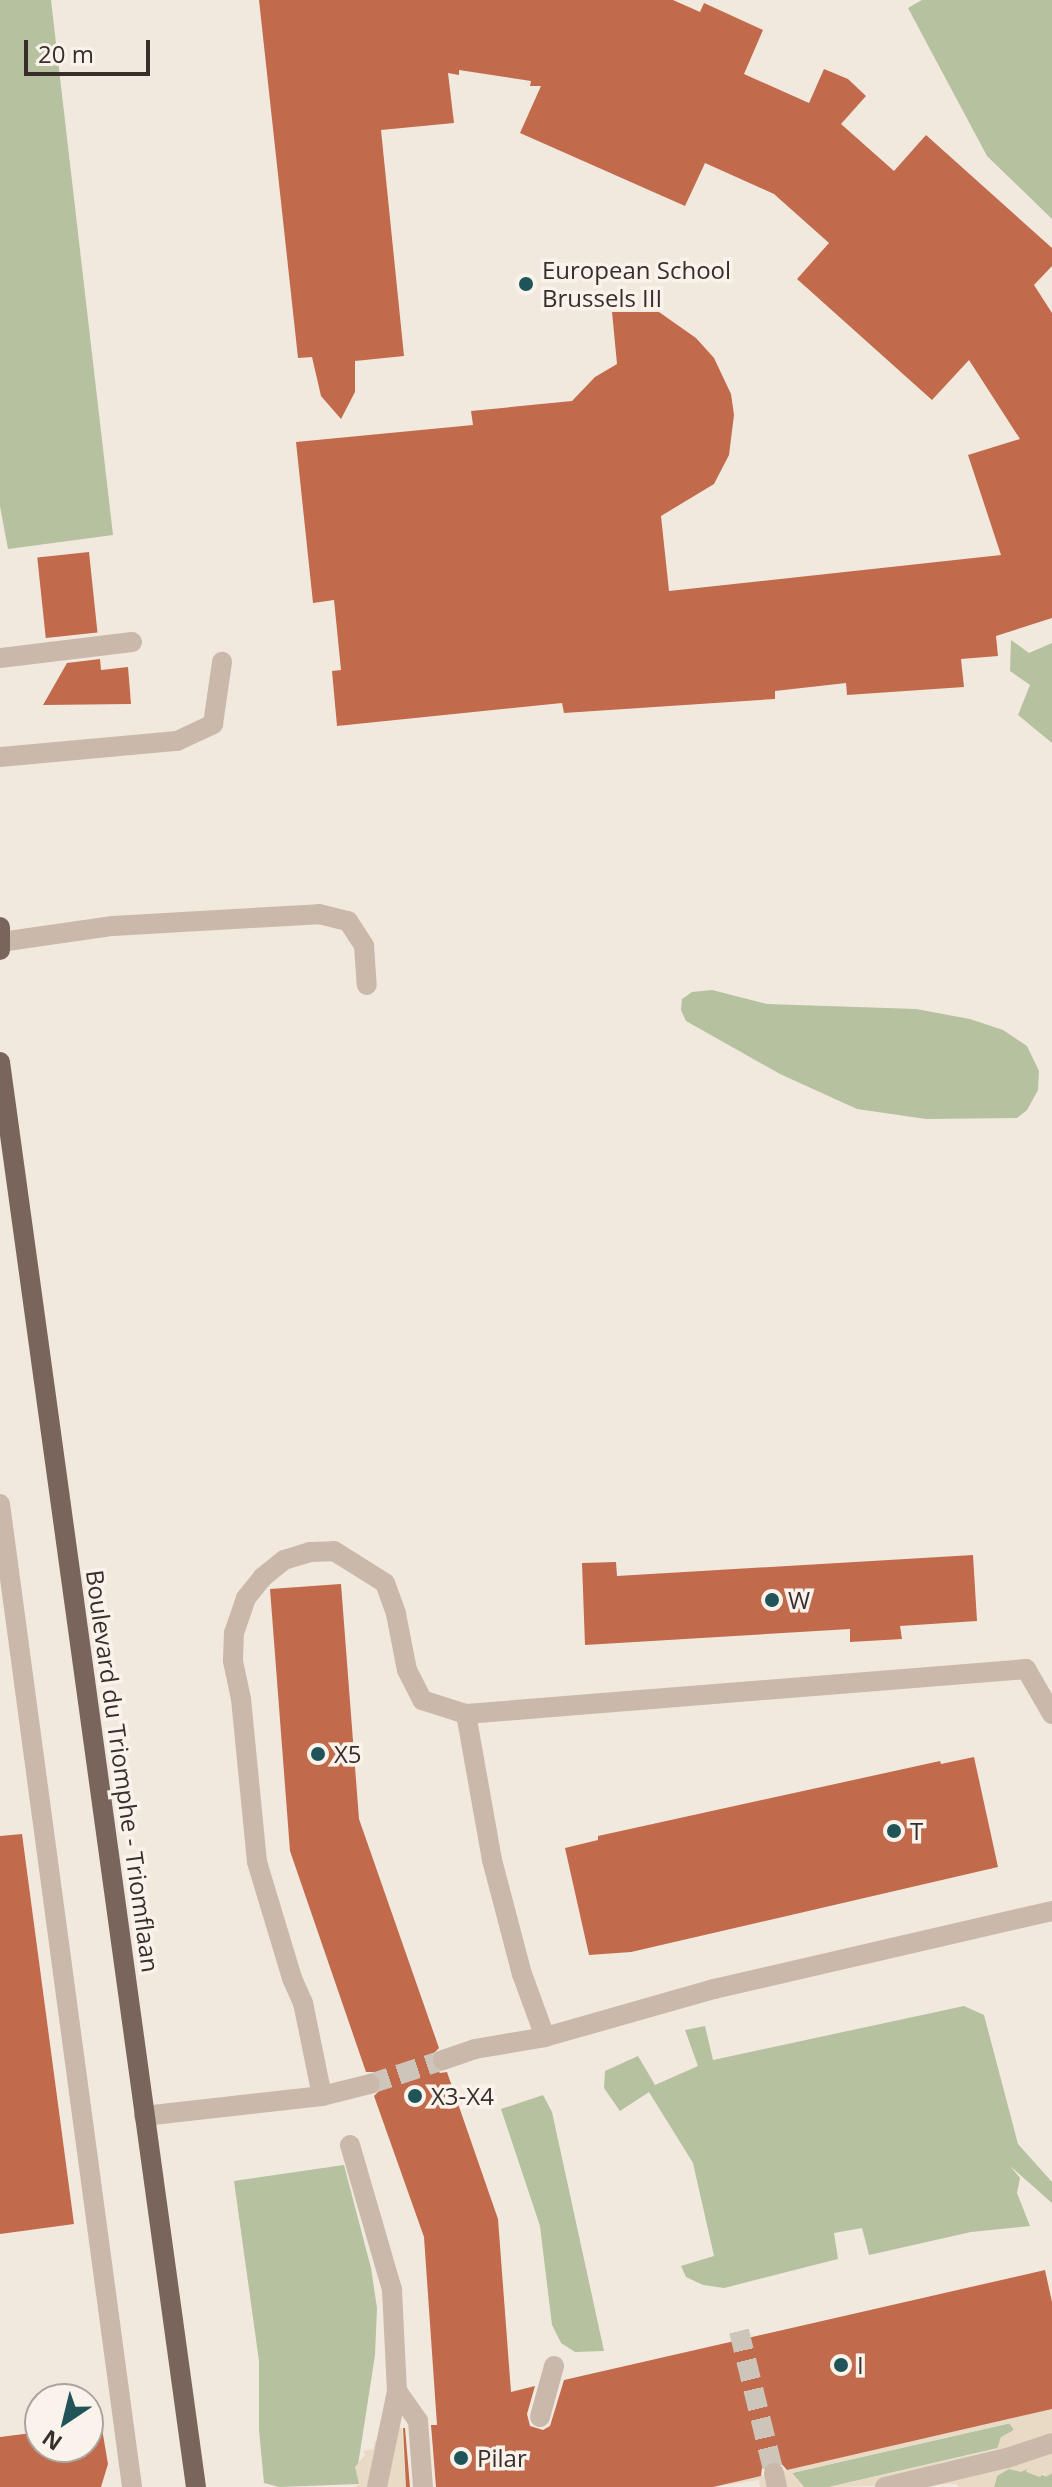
<!DOCTYPE html>
<html>
<head>
<meta charset="utf-8">
<style>
	body { margin:0 }
	#map { position:relative; width:1052px; height:2487px; overflow:hidden; background:#f2e9de; font-family:"Open Sans",sans-serif }
	div>[style] { position:absolute }
	.green>* { inset:0; background:#b5c19f }
	.plaza>* { inset:0; background:#e9dac6 }
	.building>* { inset:0; background:#c26a4c; transform-origin:0 0 }
	.minor-tunnel>* { height:20px; margin-top:-10px; transform-origin:0; background:repeating-linear-gradient(90deg,#cdc4ba 0 20px,transparent 0 30px) }
	.minor>* { height:20px; margin:-10px; padding:0 10px; transform-origin:10px; border-radius:10px; background:#cab9aa }
	.major>* { height:20px; margin:-10px; padding:0 10px; transform-origin:10px; border-radius:10px; background:#79655b }
	.dots>* { width:22px; height:22px; translate:-50% -50%; box-sizing:border-box; border:4px solid #f9f3eb; border-radius:50% }
	span { translate:-50% -50%; white-space:nowrap; text-align:center; line-height:1.15; -webkit-text-stroke:7px #f9f3eb; paint-order:stroke }
	.poi-label { font-size:24px; color:#382e2a }
	.left { translate:0 -50%; text-align:left }
	.street-label { font-size:24px; color:#382e2a }
	.north { position:absolute; left:24px; top:2383px; width:80px; height:80px; box-sizing:border-box; background:#f9f3eb; border:2px solid #aca49e; border-radius:50%; rotate:215deg; font-size:22px; font-weight:700; line-height:32px; text-align:center; color:#382e2a }
	.north::after { content:''; display:block; margin:auto; width:28px; height:36px; background:#205458; clip-path:polygon(50% 0,100% 100%,50% 72%,0 100%) }
	.scale { position:absolute; left:24px; top:40px; width:126px; height:36px; box-sizing:border-box; border:4px solid #382e2a; border-top:0; padding-left:10px; font-size:24px; line-height:28px; white-space:nowrap; color:#382e2a; -webkit-text-stroke:6px #f9f3eb; paint-order:stroke }
</style>
</head>
<body>
<div id="map">
	<div class="green">
		<i style="clip-path:polygon(0 0,51px 0,113px 535px,8px 549px,0 506px)"></i>
		<i style="clip-path:polygon(922px 0,1052px 0,1052px 219px,987px 156px,908px 8px)"></i>
		<i style="clip-path:polygon(1011px 640px,1029px 653px,1052px 643px,1052px 743px,1018px 715px,1030px 685px,1010px 671px)"></i>
		<i style="clip-path:polygon(712px 990px,767px 1004px,916px 1009px,970px 1019px,1003px 1030px,1027px 1046px,1039px 1071px,1038px 1090px,1027px 1110px,1017px 1118px,926px 1119px,857px 1109px,780px 1074px,686px 1021px,681px 1010px,682px 999px,692px 992px)"></i>
		<i style="clip-path:polygon(964px 2006px,984px 2015px,1018px 2144px,1052px 2182px,1052px 2203px,1010px 2166px,1020px 2178px,1017px 2193px,1030px 2226px,971px 2232px,869px 2255px,862px 2228px,834px 2233px,838px 2259px,724px 2288px,703px 2285px,686px 2277px,681px 2266px,714px 2256px,693px 2163px,649px 2092px,620px 2111px,604px 2088px,605px 2071px,638px 2056px,655px 2085px,698px 2066px,685px 2030px,705px 2026px,713px 2060px)"></i>
		<i style="clip-path:polygon(543px 2095px,552px 2112px,604px 2351px,575px 2352px,561px 2343px,552px 2325px,540px 2226px,501px 2109px)"></i>
		<i style="clip-path:polygon(344px 2165px,371px 2268px,377px 2308px,375px 2355px,358px 2465px,359px 2484px,279px 2487px,264px 2483px,259px 2430px,259px 2361px,234px 2181px)"></i>
		<i style="clip-path:polygon(1011px 2423px,1014px 2430px,1001px 2438px,998px 2448px,829px 2487px,804px 2487px,792px 2473px)"></i>
		<i style="clip-path:polygon(1028px 2468px,1045px 2476px,1052px 2473px,1052px 2487px,994px 2487px,997px 2476px,1005px 2469px)"></i>
	</div>
	<div class="plaza">
		<i style="clip-path:polygon(1052px 2409px,1052px 2473px,1046px 2477px,1044px 2473px,1040px 2477px,1026px 2472px,1027px 2469px,1021px 2472px,1009px 2469px,997px 2476px,994px 2487px,958px 2487px,957px 2484px,829px 2487px,997px 2449px,1001px 2437px,1014px 2430px,1009px 2423px,792px 2473px,804px 2487px,760px 2487px,759px 2480px,713px 2487px)"></i>
		<i style="clip-path:polygon(399px 2427px,402px 2428px,406px 2487px,355px 2487px,359px 2484px,355px 2467px,365px 2455px,363px 2451px,374px 2449px,374px 2442px)"></i>
	</div>
	<div class="building">
		<i style="clip-path:polygon(259px 0,673px 0,700px 12px,704px 3px,763px 30px,744px 74px,809px 103px,824px 69px,848px 79px,866px 96px,841px 124px,894px 171px,926px 135px,1052px 248px,1052px 266px,1034px 285px,1052px 313px,1052px 618px,996px 636px,998px 656px,961px 659px,964px 687px,847px 695px,846px 683px,775px 691px,775px 699px,564px 713px,562px 703px,337px 726px,332px 671px,341px 670px,334px 600px,313px 603px,296px 442px,473px 425px,471px 411px,572px 401px,595px 377px,617px 364px,612px 312px,659px 312px,696px 338px,714px 358px,731px 394px,734px 415px,729px 455px,714px 484px,661px 516px,669px 591px,1001px 555px,968px 455px,1020px 439px,969px 360px,932px 400px,797px 279px,829px 243px,774px 194px,705px 163px,685px 206px,520px 133px,541px 86px,530px 86px,531px 81px,459px 70px,459px 75px,448px 73px,454px 123px,381px 130px,404px 356px,355px 361px,355px 392px,341px 419px,321px 396px,312px 357px,298px 358px)"></i>
		<i style="left:89px;top:552px;width:81px;height:52px;rotate:84deg"></i>
		<i style="clip-path:polygon(100px 659px,101px 670px,128px 667px,131px 704px,43px 705px,67px 663px)"></i>
		<i style="clip-path:polygon(973px 1555px,977px 1621px,900px 1626px,902px 1639px,850px 1642px,850px 1629px,585px 1645px,582px 1563px,616px 1562px,617px 1576px)"></i>
		<i style="clip-path:polygon(341px 1584px,359px 1819px,439px 2048px,430px 2057px,431px 2065px,440px 2073px,447px 2072px,498px 2219px,511px 2392px,535px 2386px,527px 2414px,530px 2426px,543px 2430px,550px 2426px,564px 2380px,1045px 2270px,1052px 2302px,1052px 2409px,787px 2470px,779px 2461px,771px 2461px,762px 2468px,761px 2476px,713px 2487px,436px 2487px,431px 2425px,437px 2425px,424px 2237px,374px 2096px,382px 2088px,382px 2080px,374px 2072px,366px 2072px,290px 1851px,270px 1589px)"></i>
		<i style="clip-path:polygon(974px 1757px,998px 1867px,631px 1952px,589px 1955px,565px 1848px,598px 1840px,598px 1836px,940px 1761px,941px 1764px)"></i>
		<i style="clip-path:polygon(22px 1834px,74px 2224px,0 2234px,0 1836px)"></i>
		<i style="clip-path:polygon(101px 2423px,108px 2464px,101px 2487px,0 2487px,0 2437px,40px 2432px,40px 2447px,88px 2447px,88px 2425px)"></i>
		<i style="clip-path:polygon(403px 2428px,405px 2428px,410px 2487px,406px 2487px)"></i>
	</div>
	<div class="minor-tunnel">
		<i style="left:370px;top:2084px;width:77px;rotate:-18.2deg"></i>
		<i style="left:739px;top:2331px;width:146px;rotate:76.2deg"></i>
	</div>
	<div class="minor">
		<i style="left:0;top:658px;width:133px;rotate:-6.9deg"></i>
		<i style="left:0;top:757px;width:178px;rotate:-5.2deg"></i>
		<i style="left:177px;top:741px;width:40px;rotate:-25deg"></i>
		<i style="left:213px;top:724px;width:63px;rotate:-81.7deg"></i>
		<i style="left:0;top:942px;width:114px;rotate:-8.1deg"></i>
		<i style="left:113px;top:926px;width:206px;rotate:-3.3deg"></i>
		<i style="left:319px;top:914px;width:30px;rotate:14deg"></i>
		<i style="left:348px;top:921px;width:30px;rotate:57deg"></i>
		<i style="left:364px;top:946px;width:39px;rotate:86deg"></i>
		<i style="left:0;top:1504px;width:992px;rotate:82.35deg"></i>
		<i style="left:466px;top:1714px;width:148px;rotate:79.9deg"></i>
		<i style="left:492px;top:1860px;width:118px;rotate:75.3deg"></i>
		<i style="left:522px;top:1974px;width:67px;rotate:69.9deg"></i>
		<i style="left:443px;top:2060px;width:34px;rotate:-19deg"></i>
		<i style="left:475px;top:2049px;width:71px;rotate:-9.7deg"></i>
		<i style="left:545px;top:2037px;width:176px;rotate:-15.9deg"></i>
		<i style="left:714px;top:1989px;width:347px;rotate:-13deg"></i>
		<i style="left:322px;top:2096px;width:95px;rotate:-101.5deg"></i>
		<i style="left:303px;top:2003px;width:27px;rotate:-114deg"></i>
		<i style="left:292px;top:1978px;width:121px;rotate:-106.8deg"></i>
		<i style="left:257px;top:1862px;width:164px;rotate:-95.6deg"></i>
		<i style="left:241px;top:1699px;width:40px;rotate:-102deg"></i>
		<i style="left:233px;top:1660px;width:27px;rotate:-88deg"></i>
		<i style="left:234px;top:1633px;width:37px;rotate:-71deg"></i>
		<i style="left:246px;top:1598px;width:27px;rotate:-51deg"></i>
		<i style="left:263px;top:1577px;width:27px;rotate:-39deg"></i>
		<i style="left:284px;top:1560px;width:27px;rotate:-17deg"></i>
		<i style="left:310px;top:1552px;width:24px;rotate:-2deg"></i>
		<i style="left:334px;top:1551px;width:60px;rotate:32.1deg"></i>
		<i style="left:385px;top:1583px;width:33px;rotate:70deg"></i>
		<i style="left:396px;top:1614px;width:57px;rotate:78.9deg"></i>
		<i style="left:407px;top:1670px;width:34px;rotate:63deg"></i>
		<i style="left:422px;top:1700px;width:46px;rotate:17.7deg"></i>
		<i style="left:466px;top:1714px;width:562px;rotate:-4.59deg"></i>
		<i style="left:1026px;top:1669px;width:52px;rotate:60deg"></i>
		<i style="left:144px;top:2116px;width:179px;rotate:-6.4deg"></i>
		<i style="left:322px;top:2096px;width:49px;rotate:-14deg"></i>
		<i style="left:350px;top:2145px;width:151px;rotate:73.8deg"></i>
		<i style="left:392px;top:2290px;width:101px;rotate:87.2deg"></i>
		<i style="left:397px;top:2391px;width:37px;rotate:55deg"></i>
		<i style="left:418px;top:2421px;width:66px;rotate:85.7deg"></i>
		<i style="left:540px;top:2417px;width:53px;rotate:-74.6deg"></i>
		<i style="left:774px;top:2473px;width:14px;rotate:78deg"></i>
		<i style="left:377px;top:2487px;width:98px;rotate:-78.2deg"></i>
		<i style="left:885px;top:2487px;width:125px;rotate:-13.4deg"></i>
		<i style="left:1007px;top:2458px;width:47px;rotate:-18.4deg"></i>
	</div>
	<div class="major">
		<i style="left:0;top:927px;width:23px;rotate:90deg"></i>
		<i style="left:0;top:1062px;width:1438px;rotate:82.17deg"></i>
	</div>
	<div class="dots">
		<i style="left:526px;top:284px;background:#205458"></i>
		<i style="left:772px;top:1600px;background:#205458"></i>
		<i style="left:318px;top:1754px;background:#205458"></i>
		<i style="left:894px;top:1831px;background:#205458"></i>
		<i style="left:415px;top:2096px;background:#205458"></i>
		<i style="left:841px;top:2365px;background:#205458"></i>
		<i style="left:461px;top:2458px;background:#205458"></i>
	</div>
	<div class="poi-label">
		<span class="left" style="left:542px;top:284px">European School<br>Brussels III</span>
		<span class="left" style="left:788px;top:1600px">W</span>
		<span class="left" style="left:334px;top:1754px">X5</span>
		<span class="left" style="left:910px;top:1831px">T</span>
		<span class="left" style="left:431px;top:2096px">X3-X4</span>
		<span class="left" style="left:857px;top:2365px">I</span>
		<span class="left" style="left:477px;top:2458px">Pilar</span>
	</div>
	<div class="street-label">
		<span style="left:123px;top:1771px;rotate:82deg">Boulevard du Triomphe - Triomflaan</span>
	</div>
	<div class="north">N</div>
	<div class="scale">20 m</div>
</div>
</body>
</html>
